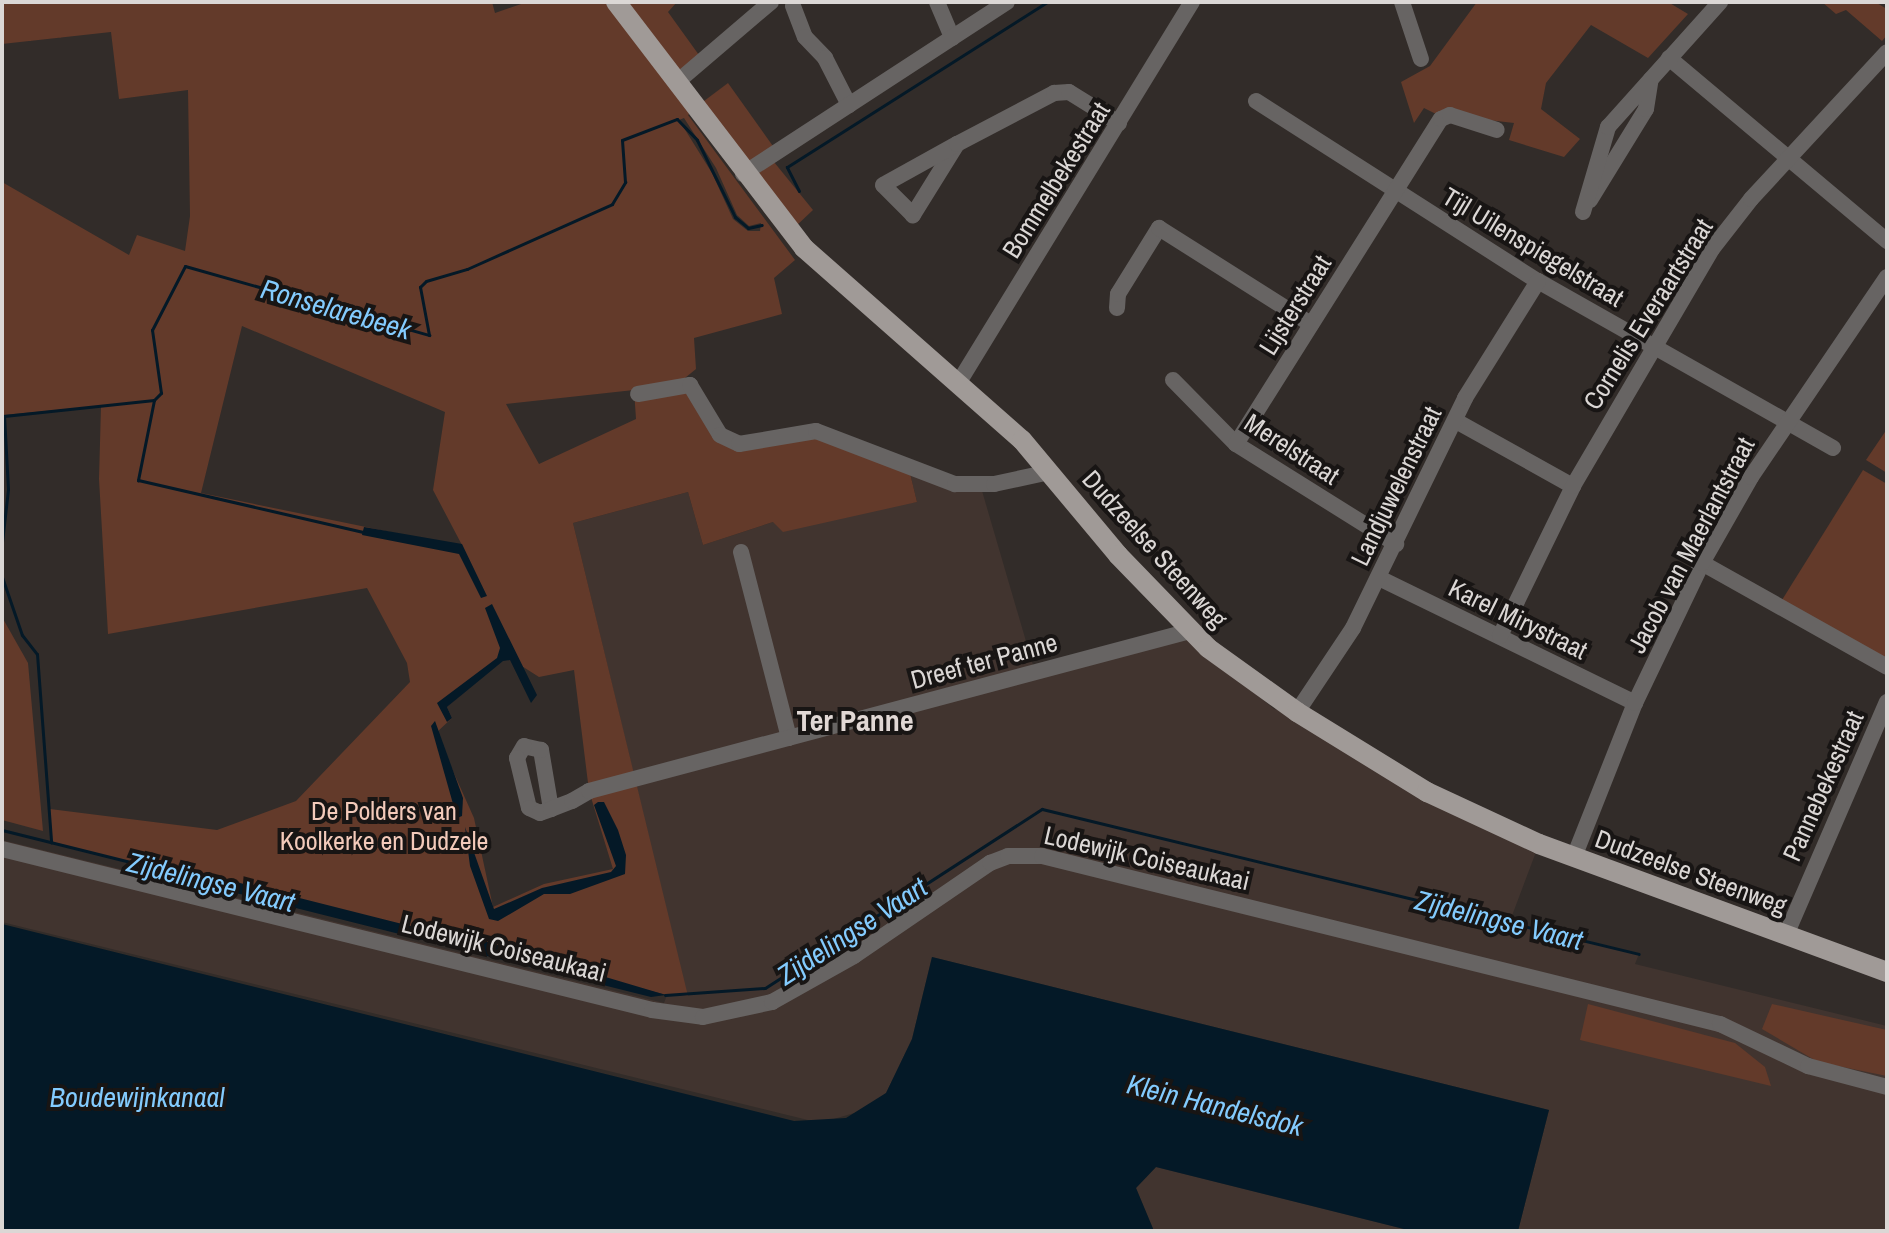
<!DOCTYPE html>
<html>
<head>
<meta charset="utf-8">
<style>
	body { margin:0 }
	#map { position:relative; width:1889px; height:1233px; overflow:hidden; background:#322c29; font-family:"Archivo Narrow",sans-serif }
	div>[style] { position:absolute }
	.built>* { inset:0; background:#41342f }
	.green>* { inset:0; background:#633a2a }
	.water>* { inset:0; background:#041927 }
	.stream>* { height:3px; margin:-1.5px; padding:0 1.5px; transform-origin:1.5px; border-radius:1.5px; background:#041927 }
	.minor>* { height:16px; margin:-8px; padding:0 8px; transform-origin:8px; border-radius:8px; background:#676463 }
	.major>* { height:20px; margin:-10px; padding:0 10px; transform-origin:10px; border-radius:10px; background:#a09a97 }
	span { translate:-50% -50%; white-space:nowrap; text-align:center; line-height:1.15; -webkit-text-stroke:8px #181514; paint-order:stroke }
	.street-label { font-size:26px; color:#dbd7d5 }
	.park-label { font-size:26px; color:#f3caba }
	.water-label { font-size:28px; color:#83cbfe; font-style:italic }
	.quarter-label { font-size:30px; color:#e1d8d5; font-weight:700 }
	.frame { position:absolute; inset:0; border:4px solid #dbd7d5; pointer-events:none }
</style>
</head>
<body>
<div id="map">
	<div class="built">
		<i style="clip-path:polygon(909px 469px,980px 484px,1035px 672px,1182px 634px,1274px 709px,1297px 712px,1539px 844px,1510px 921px,1503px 920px,1639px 954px,1635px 964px,1887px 1026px,1887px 1231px,1518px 1231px,1549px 1110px,932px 957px,912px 1039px,886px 1093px,868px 1109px,820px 1123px,2px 922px,2px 840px,664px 1003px,667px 995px,687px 996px,573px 523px,688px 492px,703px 545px,773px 522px,917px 502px)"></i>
		<i style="clip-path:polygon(1156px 1167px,1412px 1231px,1154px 1231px,1136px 1188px)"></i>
	</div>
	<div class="green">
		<i style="clip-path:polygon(evenodd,2px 2px,492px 2px,495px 13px,527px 2px,677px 2px,668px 12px,704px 62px,676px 83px,695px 109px,688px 115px,795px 260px,774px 278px,782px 314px,694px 338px,696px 369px,680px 382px,730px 443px,805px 431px,909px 469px,917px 502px,783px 532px,773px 522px,703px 545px,688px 492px,573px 523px,688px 996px,667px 995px,51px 842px,50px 809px,217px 830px,296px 801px,410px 682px,407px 663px,367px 588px,108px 634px,99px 479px,101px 406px,2px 415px,2px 182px,129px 255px,137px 235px,185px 251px,190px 216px,188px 90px,119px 99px,111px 32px,2px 44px,2px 2px,684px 118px,716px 168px,737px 215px,749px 226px,761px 223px,760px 231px,748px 231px,733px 219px,712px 173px,679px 120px,684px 118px,2px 2px,242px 326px,445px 412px,433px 490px,463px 547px,201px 493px,242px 326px,2px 2px,634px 390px,636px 419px,539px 464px,506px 404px,634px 390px,2px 2px,506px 656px,539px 677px,574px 670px,589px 791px,613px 869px,544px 884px,493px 907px,474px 818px,436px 733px,452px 718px,447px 707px,506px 656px)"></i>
		<i style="clip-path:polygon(1477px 2px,1668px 2px,1688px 14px,1648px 58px,1591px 25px,1546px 83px,1541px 109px,1580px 139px,1564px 157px,1509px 140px,1514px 123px,1436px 114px,1424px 108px,1414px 123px,1401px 82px,1430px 66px)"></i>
		<i style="clip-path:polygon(1822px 2px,1875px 2px,1887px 9px,1887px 35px,1882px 41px,1846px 10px,1836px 14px)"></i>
		<i style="clip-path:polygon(728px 83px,775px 149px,751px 164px,700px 104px)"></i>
		<i style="clip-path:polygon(774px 162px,813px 210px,795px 227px,758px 173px)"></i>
		<i style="clip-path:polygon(1887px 429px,1887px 473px,1866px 460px)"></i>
		<i style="clip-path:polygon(1863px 470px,1887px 484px,1887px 661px,1782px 600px)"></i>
		<i style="clip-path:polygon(2px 617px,28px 663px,43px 831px,2px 820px)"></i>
		<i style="clip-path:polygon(1588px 1004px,1735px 1043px,1765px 1067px,1771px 1086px,1580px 1040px)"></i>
		<i style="clip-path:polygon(1772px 1004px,1887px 1030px,1887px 1076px,1818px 1062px,1762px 1029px)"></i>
	</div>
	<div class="water">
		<i style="clip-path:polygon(364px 527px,462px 544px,487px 596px,481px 598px,459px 554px,362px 535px)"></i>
		<i style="clip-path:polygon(492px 604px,537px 695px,531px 703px,510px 660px,503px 661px,447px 707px,452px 718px,447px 722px,437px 703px,497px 658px,500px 648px,485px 608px)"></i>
		<i style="clip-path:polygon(435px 721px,463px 798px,462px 816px,457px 818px,431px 726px)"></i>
		<i style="clip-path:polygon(598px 802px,604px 802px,618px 830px,626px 855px,625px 874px,570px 894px,544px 894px,498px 921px,489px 919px,470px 866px,465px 827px,494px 909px,542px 888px,611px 872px,616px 866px,594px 805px)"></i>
		<i style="clip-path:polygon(216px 877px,422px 929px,464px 935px,666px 995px,651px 997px,212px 887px)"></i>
		<i style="clip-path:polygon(2px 924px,794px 1121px,846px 1118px,886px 1093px,912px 1039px,932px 957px,1549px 1110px,1518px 1231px,1412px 1231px,1156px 1167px,1136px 1188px,1154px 1231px,2px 1231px)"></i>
	</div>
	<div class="stream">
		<i style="left:799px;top:191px;width:27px;rotate:-117deg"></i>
		<i style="left:787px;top:167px;width:308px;rotate:-32.4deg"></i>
		<i style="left:154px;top:400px;width:82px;rotate:101.3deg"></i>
		<i style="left:138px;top:480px;width:231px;rotate:13deg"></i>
		<i style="left:2px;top:542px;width:53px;rotate:-83.5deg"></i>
		<i style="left:8px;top:489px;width:73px;rotate:-93.1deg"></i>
		<i style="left:4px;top:416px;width:151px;rotate:-6.1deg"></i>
		<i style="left:154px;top:400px;width:10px;rotate:-45deg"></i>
		<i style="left:161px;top:393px;width:64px;rotate:-98.1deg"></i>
		<i style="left:152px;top:330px;width:72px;rotate:-62.7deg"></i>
		<i style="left:185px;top:266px;width:254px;rotate:15.8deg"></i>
		<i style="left:429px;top:335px;width:49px;rotate:-100.6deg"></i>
		<i style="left:420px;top:287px;width:8px;rotate:-45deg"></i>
		<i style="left:426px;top:281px;width:43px;rotate:-16.3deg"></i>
		<i style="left:467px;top:269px;width:159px;rotate:-24.1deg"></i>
		<i style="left:612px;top:204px;width:26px;rotate:-59deg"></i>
		<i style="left:625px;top:182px;width:42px;rotate:-94.1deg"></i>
		<i style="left:622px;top:140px;width:59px;rotate:-20.9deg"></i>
		<i style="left:677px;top:119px;width:29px;rotate:46deg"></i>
		<i style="left:697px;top:140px;width:86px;rotate:63.7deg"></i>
		<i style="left:735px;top:217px;width:17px;rotate:40deg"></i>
		<i style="left:748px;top:228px;width:14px;rotate:-12deg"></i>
		<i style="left:2px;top:577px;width:61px;rotate:71deg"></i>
		<i style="left:22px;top:635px;width:24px;rotate:52deg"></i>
		<i style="left:37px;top:654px;width:189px;rotate:85.7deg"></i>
		<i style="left:2px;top:830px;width:219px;rotate:14deg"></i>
		<i style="left:665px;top:995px;width:100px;rotate:-4deg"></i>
		<i style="left:765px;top:988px;width:330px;rotate:-32.9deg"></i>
		<i style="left:1042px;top:809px;width:614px;rotate:13.65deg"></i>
	</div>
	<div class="minor">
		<i style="left:937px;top:2px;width:39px;rotate:67deg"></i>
		<i style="left:1402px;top:2px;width:60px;rotate:71.6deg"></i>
		<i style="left:793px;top:6px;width:33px;rotate:69deg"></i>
		<i style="left:805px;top:37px;width:29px;rotate:46deg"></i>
		<i style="left:825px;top:58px;width:53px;rotate:62.9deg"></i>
		<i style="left:1669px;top:58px;width:285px;rotate:40deg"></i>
		<i style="left:676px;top:83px;width:125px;rotate:-40.5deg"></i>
		<i style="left:1256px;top:101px;width:335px;rotate:32.6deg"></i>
		<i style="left:1538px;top:281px;width:339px;rotate:29.5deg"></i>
		<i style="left:957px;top:144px;width:84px;rotate:121.8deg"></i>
		<i style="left:913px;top:215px;width:42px;rotate:-135deg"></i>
		<i style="left:883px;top:185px;width:85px;rotate:-29deg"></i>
		<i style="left:957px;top:144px;width:110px;rotate:-27.7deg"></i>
		<i style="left:1054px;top:93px;width:15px;rotate:-4deg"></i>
		<i style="left:1069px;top:92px;width:59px;rotate:31.8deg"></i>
		<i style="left:743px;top:174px;width:315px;rotate:-33.1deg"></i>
		<i style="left:1590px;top:200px;width:107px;rotate:-58.4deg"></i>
		<i style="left:1646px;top:109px;width:30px;rotate:-81deg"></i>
		<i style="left:1583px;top:212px;width:89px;rotate:-73.6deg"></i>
		<i style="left:1608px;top:127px;width:168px;rotate:-48.1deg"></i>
		<i style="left:1117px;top:308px;width:14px;rotate:-86deg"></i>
		<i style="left:1118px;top:294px;width:78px;rotate:-58.2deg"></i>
		<i style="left:1159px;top:228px;width:180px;rotate:32.3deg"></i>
		<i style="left:1173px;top:380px;width:90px;rotate:45.5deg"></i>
		<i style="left:1236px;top:444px;width:189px;rotate:32deg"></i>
		<i style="left:959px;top:382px;width:446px;rotate:-58.5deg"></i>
		<i style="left:638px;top:394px;width:53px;rotate:-9.8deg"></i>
		<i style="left:690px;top:385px;width:58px;rotate:59deg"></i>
		<i style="left:720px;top:435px;width:21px;rotate:25deg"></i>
		<i style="left:739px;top:444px;width:78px;rotate:-9.6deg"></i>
		<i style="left:816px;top:431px;width:149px;rotate:20.9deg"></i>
		<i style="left:955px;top:484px;width:39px"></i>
		<i style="left:994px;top:484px;width:57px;rotate:-12.1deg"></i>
		<i style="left:1456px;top:421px;width:134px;rotate:29.1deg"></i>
		<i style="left:1236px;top:444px;width:384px;rotate:-57.8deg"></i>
		<i style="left:1441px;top:119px;width:10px;rotate:-24deg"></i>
		<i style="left:1450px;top:115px;width:49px;rotate:17.7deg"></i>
		<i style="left:741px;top:552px;width:192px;rotate:75.5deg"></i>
		<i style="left:1702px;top:563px;width:212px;rotate:29.3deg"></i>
		<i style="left:1379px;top:578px;width:285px;rotate:26deg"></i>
		<i style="left:1500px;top:636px;width:167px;rotate:-64deg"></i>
		<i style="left:1573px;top:486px;width:275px;rotate:-59.6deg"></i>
		<i style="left:1712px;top:249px;width:63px;rotate:-52deg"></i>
		<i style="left:1751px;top:199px;width:200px;rotate:-47.2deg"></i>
		<i style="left:1297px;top:712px;width:101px;rotate:-56.3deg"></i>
		<i style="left:1353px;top:628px;width:256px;rotate:-64deg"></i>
		<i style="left:1465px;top:398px;width:138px;rotate:-58deg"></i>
		<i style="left:551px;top:809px;width:60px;rotate:-99.6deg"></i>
		<i style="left:541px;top:750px;width:17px;rotate:-167deg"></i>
		<i style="left:524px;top:746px;width:14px;rotate:120deg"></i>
		<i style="left:517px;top:758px;width:51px;rotate:76.5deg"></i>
		<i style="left:529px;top:808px;width:12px;rotate:24deg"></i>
		<i style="left:540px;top:813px;width:12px;rotate:-20deg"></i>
		<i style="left:551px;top:809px;width:22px;rotate:-21deg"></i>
		<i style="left:572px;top:801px;width:20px;rotate:-30deg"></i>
		<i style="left:589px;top:791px;width:622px;rotate:-14.91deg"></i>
		<i style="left:2px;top:849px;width:670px;rotate:13.91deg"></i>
		<i style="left:652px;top:1010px;width:51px;rotate:7.8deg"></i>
		<i style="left:703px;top:1017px;width:71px;rotate:-12.3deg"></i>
		<i style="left:772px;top:1002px;width:94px;rotate:-29.3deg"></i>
		<i style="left:854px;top:956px;width:165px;rotate:-34.4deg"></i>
		<i style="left:990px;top:863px;width:19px;rotate:-21deg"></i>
		<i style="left:1008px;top:856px;width:34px"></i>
		<i style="left:1042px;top:856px;width:699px;rotate:13.92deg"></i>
		<i style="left:1720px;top:1024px;width:98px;rotate:25.5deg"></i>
		<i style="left:1808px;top:1066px;width:82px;rotate:14.9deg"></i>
		<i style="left:1574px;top:857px;width:166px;rotate:-68.4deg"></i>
		<i style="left:1635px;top:703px;width:155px;rotate:-64.4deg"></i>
		<i style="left:1702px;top:563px;width:99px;rotate:-60.3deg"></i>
		<i style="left:1751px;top:477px;width:242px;rotate:-55.8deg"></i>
		<i style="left:1786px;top:935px;width:254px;rotate:-66.6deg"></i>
	</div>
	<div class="major">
		<i style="left:616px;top:2px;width:310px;rotate:52.6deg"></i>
		<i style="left:804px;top:248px;width:290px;rotate:41.4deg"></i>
		<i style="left:1022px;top:440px;width:150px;rotate:50.1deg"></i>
		<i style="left:1118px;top:555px;width:129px;rotate:45.9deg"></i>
		<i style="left:1208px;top:648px;width:110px;rotate:35.7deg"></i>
		<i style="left:1297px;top:712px;width:153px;rotate:31.6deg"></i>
		<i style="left:1427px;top:792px;width:123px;rotate:24.9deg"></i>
		<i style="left:1539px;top:844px;width:371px;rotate:20.2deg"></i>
	</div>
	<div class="street-label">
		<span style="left:1056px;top:180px;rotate:-58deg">Bommelbekestraat</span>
		<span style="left:1533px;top:247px;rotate:31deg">Tijl Uilenspiegelstraat</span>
		<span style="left:1295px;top:305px;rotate:-58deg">Lijsterstraat</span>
		<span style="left:1648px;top:314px;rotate:-58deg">Cornelis Everaartstraat</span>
		<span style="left:1292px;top:449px;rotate:33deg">Merelstraat</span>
		<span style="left:1396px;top:486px;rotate:-64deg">Landjuwelenstraat</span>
		<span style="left:1691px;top:545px;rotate:-62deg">Jacob van Maerlantstraat</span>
		<span style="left:1155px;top:549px;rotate:48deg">Dudzeelse Steenweg</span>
		<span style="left:1518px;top:619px;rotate:26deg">Karel Mirystraat</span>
		<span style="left:984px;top:661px;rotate:-15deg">Dreef ter Panne</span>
		<span style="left:1823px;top:786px;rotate:-66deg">Pannebekestraat</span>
		<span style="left:1147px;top:858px;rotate:13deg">Lodewijk Coiseaukaai</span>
		<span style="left:1691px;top:872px;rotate:20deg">Dudzeelse Steenweg</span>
		<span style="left:504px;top:948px;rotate:14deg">Lodewijk Coiseaukaai</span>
	</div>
	<div class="park-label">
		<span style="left:384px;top:826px">De Polders van<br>Koolkerke en Dudzele</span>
	</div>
	<div class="water-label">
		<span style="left:336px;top:309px;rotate:16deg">Ronselarebeek</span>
		<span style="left:211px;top:882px;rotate:14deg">Zijdelingse Vaart</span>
		<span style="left:1499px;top:920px;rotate:14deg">Zijdelingse Vaart</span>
		<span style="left:852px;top:931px;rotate:-33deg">Zijdelingse Vaart</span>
		<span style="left:137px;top:1097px">Boudewijnkanaal</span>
		<span style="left:1215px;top:1105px;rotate:14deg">Klein Handelsdok</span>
	</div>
	<div class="quarter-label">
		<span style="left:855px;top:720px">Ter Panne</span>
	</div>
	<div class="frame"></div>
</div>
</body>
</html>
